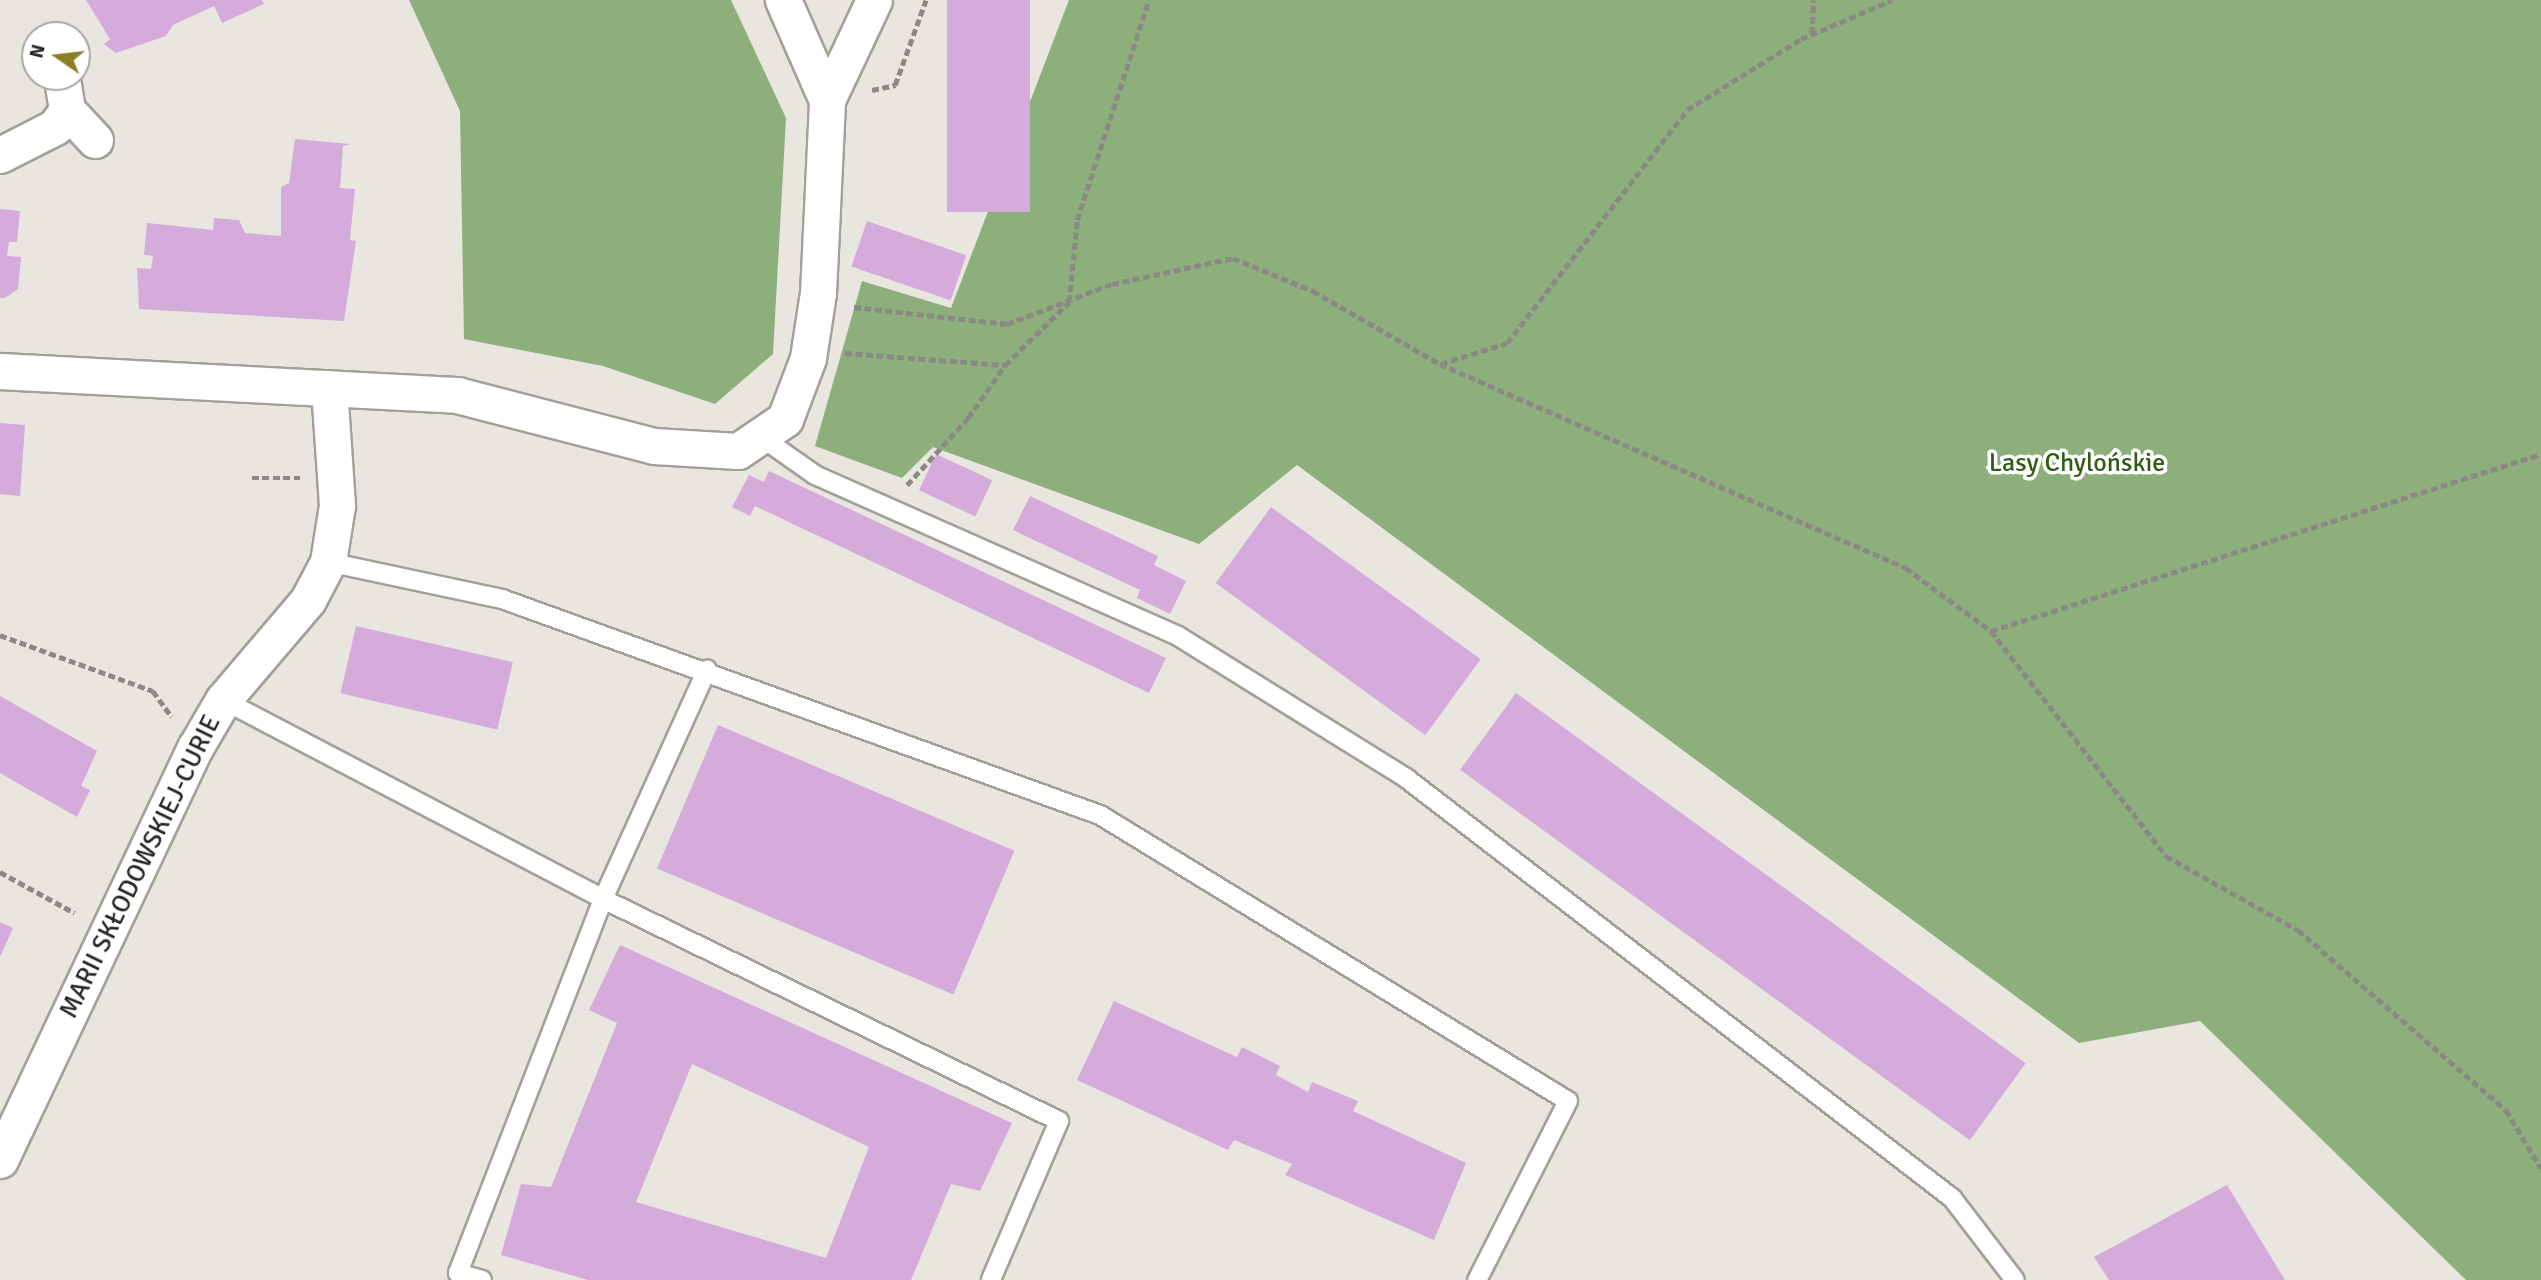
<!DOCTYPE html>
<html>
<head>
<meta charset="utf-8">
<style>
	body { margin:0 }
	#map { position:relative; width:2541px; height:1280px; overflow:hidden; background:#e8e6de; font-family:Signika,sans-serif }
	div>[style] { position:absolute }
	.forest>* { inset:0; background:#8caf7c }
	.building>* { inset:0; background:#d5abdb; transform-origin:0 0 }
	.path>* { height:4.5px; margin-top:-2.25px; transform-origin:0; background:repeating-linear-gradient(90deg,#8b8984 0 7px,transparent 0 10.5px) }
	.roads { filter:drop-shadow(2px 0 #a2a098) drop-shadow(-2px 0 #a2a098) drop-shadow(0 2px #a2a098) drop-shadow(0 -2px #a2a098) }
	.lane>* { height:18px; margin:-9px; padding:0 9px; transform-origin:9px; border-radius:9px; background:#fff }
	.street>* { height:35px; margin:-17.5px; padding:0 17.5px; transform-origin:17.5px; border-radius:17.5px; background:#fff }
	span { translate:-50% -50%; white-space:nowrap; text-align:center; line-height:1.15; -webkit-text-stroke:7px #fff; paint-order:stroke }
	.park-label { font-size:26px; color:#305c16 }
	.street-label { font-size:26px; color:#272623 }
	.north { position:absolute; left:21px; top:21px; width:70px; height:70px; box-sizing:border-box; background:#fff; border:2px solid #a9a8a7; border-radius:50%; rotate:284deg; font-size:19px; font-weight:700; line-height:28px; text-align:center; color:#272623 }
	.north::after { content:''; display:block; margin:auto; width:24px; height:32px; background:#8b8027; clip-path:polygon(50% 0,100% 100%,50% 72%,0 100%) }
</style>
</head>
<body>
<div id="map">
	<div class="forest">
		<i style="clip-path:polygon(409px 0,731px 0,786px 118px,773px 354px,715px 404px,603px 366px,464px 339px,460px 111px)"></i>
		<i style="clip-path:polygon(1069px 0,2541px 0,2541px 1280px,2466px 1280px,2200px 1021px,2079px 1043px,1297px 465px,1199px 544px,933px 447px,902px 478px,815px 446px,862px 281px,951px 308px)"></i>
	</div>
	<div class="building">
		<i style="clip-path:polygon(86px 0,262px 0,264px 4px,222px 23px,214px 6px,173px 25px,166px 36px,116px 53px,104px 44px,110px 39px)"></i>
		<i style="left:947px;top:0;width:83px;height:212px"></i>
		<i style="clip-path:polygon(295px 139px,350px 144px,343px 146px,340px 188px,355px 189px,350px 240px,356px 241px,344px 321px,139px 309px,137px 268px,151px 269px,153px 256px,144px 255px,147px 223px,213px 230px,214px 218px,239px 220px,245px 233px,281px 236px,281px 187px,289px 183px)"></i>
		<i style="clip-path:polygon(0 209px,20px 211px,17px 242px,9px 242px,7px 256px,21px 257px,18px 289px,5px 298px,0 298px)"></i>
		<i style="left:867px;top:221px;width:105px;height:48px;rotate:19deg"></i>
		<i style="clip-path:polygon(0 423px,25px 425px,20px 496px,0 494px)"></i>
		<i style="left:936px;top:454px;width:62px;height:40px;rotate:25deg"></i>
		<i style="clip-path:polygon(769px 471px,1166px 658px,1149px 693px,755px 506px,750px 516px,732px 507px,749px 475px,764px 482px)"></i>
		<i style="clip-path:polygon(1030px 496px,1158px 556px,1154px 565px,1186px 581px,1170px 614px,1137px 598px,1140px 590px,1013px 530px)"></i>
		<i style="left:1271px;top:507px;width:259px;height:94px;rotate:36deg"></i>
		<i style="left:356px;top:626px;width:161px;height:69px;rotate:13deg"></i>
		<i style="left:1516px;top:693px;width:630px;height:95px;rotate:36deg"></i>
		<i style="clip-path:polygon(0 696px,97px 751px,81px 786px,90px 790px,77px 817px,0 773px)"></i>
		<i style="left:718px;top:725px;width:322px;height:156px;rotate:23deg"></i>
		<i style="clip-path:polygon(0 922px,13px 928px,0 957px)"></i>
		<i style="clip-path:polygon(evenodd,620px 945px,1012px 1123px,980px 1191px,951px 1184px,911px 1280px,588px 1280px,501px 1255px,521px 1184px,551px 1187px,617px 1023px,589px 1010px,620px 945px,692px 1064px,869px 1147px,826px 1258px,636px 1202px,692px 1064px)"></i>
		<i style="clip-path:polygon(1114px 1001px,1237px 1057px,1242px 1047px,1280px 1066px,1276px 1075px,1308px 1092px,1312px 1082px,1358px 1101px,1353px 1111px,1466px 1163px,1434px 1240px,1285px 1175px,1292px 1164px,1234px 1140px,1228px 1150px,1077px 1080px)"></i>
		<i style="clip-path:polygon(2227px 1185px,2285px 1280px,2109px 1280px,2094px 1257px)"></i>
	</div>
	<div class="path">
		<i style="left:1812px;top:34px;width:34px;rotate:-88deg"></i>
		<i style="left:872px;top:90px;width:24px;rotate:-12deg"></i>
		<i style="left:895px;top:85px;width:90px;rotate:-70deg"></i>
		<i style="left:854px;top:307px;width:154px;rotate:6.3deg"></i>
		<i style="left:1007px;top:324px;width:112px;rotate:-20.9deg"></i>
		<i style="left:1112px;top:284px;width:124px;rotate:-12.1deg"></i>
		<i style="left:1233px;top:258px;width:87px;rotate:22.4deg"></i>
		<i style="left:1313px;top:291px;width:146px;rotate:29.9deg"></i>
		<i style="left:1440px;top:364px;width:509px;rotate:23.64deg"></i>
		<i style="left:1906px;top:568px;width:106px;rotate:36.5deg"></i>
		<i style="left:1991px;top:631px;width:578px;rotate:-17.84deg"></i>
		<i style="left:845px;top:353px;width:160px;rotate:4.3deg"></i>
		<i style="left:1441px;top:364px;width:69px;rotate:-17.7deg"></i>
		<i style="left:1507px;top:343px;width:294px;rotate:-52.3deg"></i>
		<i style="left:1687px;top:110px;width:134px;rotate:-31.9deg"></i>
		<i style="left:1801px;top:39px;width:99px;rotate:-23.2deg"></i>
		<i style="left:252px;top:478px;width:48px"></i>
		<i style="left:907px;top:485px;width:91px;rotate:-47.7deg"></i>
		<i style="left:968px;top:418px;width:65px;rotate:-55.1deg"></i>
		<i style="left:1005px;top:365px;width:90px;rotate:-44.5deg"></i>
		<i style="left:1069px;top:302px;width:82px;rotate:-84.4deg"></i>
		<i style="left:1077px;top:220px;width:231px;rotate:-71.9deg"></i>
		<i style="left:1991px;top:631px;width:285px;rotate:52.1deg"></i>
		<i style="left:2166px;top:856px;width:151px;rotate:29.3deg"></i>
		<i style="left:2298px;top:930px;width:275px;rotate:40.9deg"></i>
		<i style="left:2506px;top:1110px;width:68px;rotate:58.9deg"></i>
		<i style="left:0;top:635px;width:163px;rotate:20.1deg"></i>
		<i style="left:153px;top:691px;width:32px;rotate:54deg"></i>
		<i style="left:0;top:872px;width:85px;rotate:28.7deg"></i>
	</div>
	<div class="roads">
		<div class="lane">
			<i style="left:764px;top:439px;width:62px;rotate:35.2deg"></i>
			<i style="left:815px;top:475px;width:397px;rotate:23.9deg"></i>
			<i style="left:1178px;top:636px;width:269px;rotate:31.9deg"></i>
			<i style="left:1406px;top:778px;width:689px;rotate:37.57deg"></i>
			<i style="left:1952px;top:1198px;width:103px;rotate:52.5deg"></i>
			<i style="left:328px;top:562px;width:178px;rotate:12deg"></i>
			<i style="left:502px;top:599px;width:636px;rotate:19.86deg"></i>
			<i style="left:1100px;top:815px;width:548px;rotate:31.43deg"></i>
			<i style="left:1568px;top:1101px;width:201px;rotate:116.9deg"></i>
			<i style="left:223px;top:700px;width:429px;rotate:27.6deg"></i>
			<i style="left:603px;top:899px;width:507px;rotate:25.96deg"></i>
			<i style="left:1059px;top:1121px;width:173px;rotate:113.2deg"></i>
			<i style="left:482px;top:1280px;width:25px;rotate:-164deg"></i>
			<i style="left:458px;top:1273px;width:401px;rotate:-68.8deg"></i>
			<i style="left:603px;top:899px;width:252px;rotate:-65.6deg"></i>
		</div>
		<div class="street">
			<i style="left:783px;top:0;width:109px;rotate:66.3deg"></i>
			<i style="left:67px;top:110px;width:41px;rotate:47deg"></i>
			<i style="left:0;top:155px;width:62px;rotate:-27deg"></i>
			<i style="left:55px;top:127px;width:21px;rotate:-55deg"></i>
			<i style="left:67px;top:110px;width:33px;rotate:-99deg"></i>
			<i style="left:0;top:371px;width:458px;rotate:3deg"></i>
			<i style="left:457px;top:395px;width:203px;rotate:14.5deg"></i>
			<i style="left:654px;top:446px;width:84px;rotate:3.4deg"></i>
			<i style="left:738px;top:451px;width:57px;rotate:-34.2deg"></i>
			<i style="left:785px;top:419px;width:65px;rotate:-69.3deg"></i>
			<i style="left:808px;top:358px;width:66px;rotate:-81.3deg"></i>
			<i style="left:818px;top:293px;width:193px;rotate:-87.3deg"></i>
			<i style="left:827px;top:100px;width:110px;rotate:-64.8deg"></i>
			<i style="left:0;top:1160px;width:456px;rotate:-64.7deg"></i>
			<i style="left:195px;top:748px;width:56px;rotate:-59.7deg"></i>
			<i style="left:223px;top:700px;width:131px;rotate:-49.6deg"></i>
			<i style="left:308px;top:600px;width:43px;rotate:-62.2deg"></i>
			<i style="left:328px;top:562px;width:58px;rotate:-81deg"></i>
			<i style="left:337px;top:505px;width:117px;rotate:-93.9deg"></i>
		</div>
	</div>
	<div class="park-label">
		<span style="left:2077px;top:464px">Lasy Chylońskie</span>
	</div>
	<div class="street-label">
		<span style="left:141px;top:867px;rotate:-64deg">MARII SKŁODOWSKIEJ-CURIE</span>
	</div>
	<div class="north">N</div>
</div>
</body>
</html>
